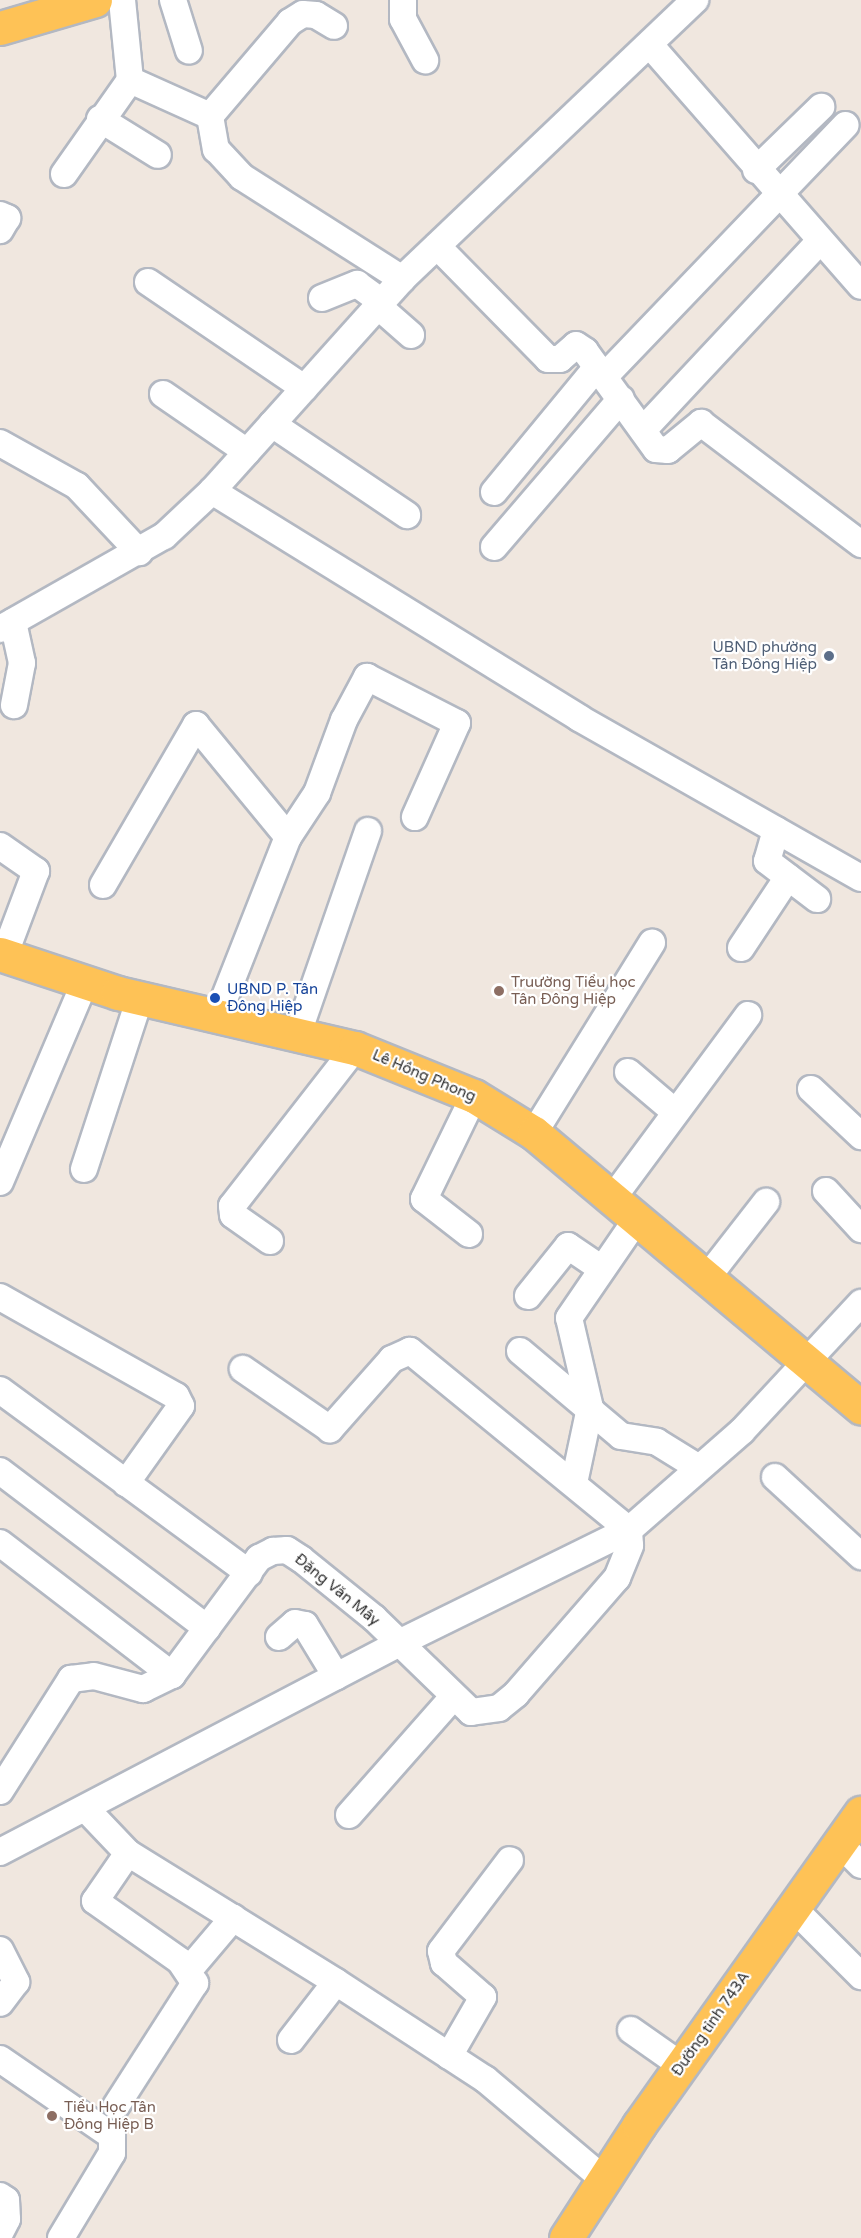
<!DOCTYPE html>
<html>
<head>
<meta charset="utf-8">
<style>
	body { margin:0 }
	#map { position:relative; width:861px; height:2238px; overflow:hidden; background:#f0e7df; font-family:"Varela Round",sans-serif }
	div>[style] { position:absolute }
	.roads { filter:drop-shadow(2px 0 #b3b8c2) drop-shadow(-2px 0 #b3b8c2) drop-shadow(0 2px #b3b8c2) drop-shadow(0 -2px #b3b8c2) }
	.minor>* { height:26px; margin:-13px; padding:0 13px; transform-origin:13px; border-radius:13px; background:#fff }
	.major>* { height:33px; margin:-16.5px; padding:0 16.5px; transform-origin:16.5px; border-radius:16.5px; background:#fec256 }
	.dots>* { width:16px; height:16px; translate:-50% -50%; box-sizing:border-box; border:3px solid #fff; border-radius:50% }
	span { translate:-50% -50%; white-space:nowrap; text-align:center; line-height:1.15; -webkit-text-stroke:4.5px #fff; paint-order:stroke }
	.service-label { font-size:15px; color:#4e5e75 }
	.right { translate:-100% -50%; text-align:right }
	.education-label { font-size:15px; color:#785e54 }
	.left { translate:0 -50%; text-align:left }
	.transit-label { font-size:15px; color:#164399 }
	.street-label { font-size:15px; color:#2e2e2e }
</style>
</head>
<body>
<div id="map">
	<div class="roads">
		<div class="minor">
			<i style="left:122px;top:0;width:80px;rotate:84.3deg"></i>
			<i style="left:173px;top:0;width:53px;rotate:72.6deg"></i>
			<i style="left:403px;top:0;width:19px;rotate:90deg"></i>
			<i style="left:403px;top:19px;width:47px;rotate:61.8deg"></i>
			<i style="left:650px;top:45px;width:320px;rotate:48.8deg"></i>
			<i style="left:210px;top:116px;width:123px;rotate:-49.6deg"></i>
			<i style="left:290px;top:22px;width:15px;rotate:-32deg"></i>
			<i style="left:303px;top:14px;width:13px;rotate:4deg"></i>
			<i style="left:316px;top:15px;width:21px;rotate:31deg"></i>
			<i style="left:100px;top:119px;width:68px;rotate:31.8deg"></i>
			<i style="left:756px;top:170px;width:91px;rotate:-44.1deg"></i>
			<i style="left:64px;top:174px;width:115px;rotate:-54.9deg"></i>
			<i style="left:130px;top:80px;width:88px;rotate:24.2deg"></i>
			<i style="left:210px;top:116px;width:34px;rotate:80deg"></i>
			<i style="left:216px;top:149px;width:38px;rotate:47deg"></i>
			<i style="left:242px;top:177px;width:190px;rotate:32.5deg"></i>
			<i style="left:0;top:215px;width:8px;rotate:23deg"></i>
			<i style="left:7px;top:218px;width:14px;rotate:120deg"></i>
			<i style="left:437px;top:246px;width:158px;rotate:45.5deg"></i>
			<i style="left:548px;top:359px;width:12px"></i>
			<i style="left:560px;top:359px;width:21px;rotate:-41deg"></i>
			<i style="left:576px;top:345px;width:11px;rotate:34deg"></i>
			<i style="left:585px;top:351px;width:121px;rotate:54.1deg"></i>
			<i style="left:656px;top:449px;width:12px;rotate:5deg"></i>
			<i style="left:668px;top:450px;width:43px;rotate:-39.3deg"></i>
			<i style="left:701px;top:423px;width:201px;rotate:37.1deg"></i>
			<i style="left:148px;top:282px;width:189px;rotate:34.2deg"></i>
			<i style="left:322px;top:298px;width:38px;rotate:-22deg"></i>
			<i style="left:357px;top:284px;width:31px;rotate:36deg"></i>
			<i style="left:378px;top:306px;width:44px;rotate:41.3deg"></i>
			<i style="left:604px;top:377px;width:349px;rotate:-46.2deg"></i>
			<i style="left:163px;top:394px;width:102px;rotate:34.6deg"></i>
			<i style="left:272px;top:424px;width:163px;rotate:34deg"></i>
			<i style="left:643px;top:430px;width:258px;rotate:-46.9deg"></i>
			<i style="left:0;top:443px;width:88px;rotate:29.2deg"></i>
			<i style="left:77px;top:486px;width:91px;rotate:46.8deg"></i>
			<i style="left:212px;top:491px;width:432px;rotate:31.7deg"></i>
			<i style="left:579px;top:718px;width:324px;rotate:29.6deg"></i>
			<i style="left:494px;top:492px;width:162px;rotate:-50.5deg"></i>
			<i style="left:494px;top:547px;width:195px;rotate:-49.4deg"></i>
			<i style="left:13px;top:622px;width:42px;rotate:77.6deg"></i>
			<i style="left:22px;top:663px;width:43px;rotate:100.8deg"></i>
			<i style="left:0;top:629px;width:189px;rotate:-29.6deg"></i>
			<i style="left:164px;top:536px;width:66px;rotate:-43.2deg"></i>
			<i style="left:212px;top:491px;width:285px;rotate:-48.1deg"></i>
			<i style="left:402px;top:279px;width:405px;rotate:-43.6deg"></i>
			<i style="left:776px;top:830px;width:32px;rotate:106deg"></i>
			<i style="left:767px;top:861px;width:63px;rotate:37.2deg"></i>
			<i style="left:0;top:846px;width:44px;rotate:34.8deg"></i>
			<i style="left:36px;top:871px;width:91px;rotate:110.6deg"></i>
			<i style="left:103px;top:885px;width:185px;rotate:-59.8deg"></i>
			<i style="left:196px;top:725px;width:145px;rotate:50.6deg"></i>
			<i style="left:741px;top:948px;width:85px;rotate:-56.5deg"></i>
			<i style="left:217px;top:1017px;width:193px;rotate:-68.5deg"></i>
			<i style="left:288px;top:837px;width:53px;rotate:-56.6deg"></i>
			<i style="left:317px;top:793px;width:78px;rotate:-69.7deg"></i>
			<i style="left:344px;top:720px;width:49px;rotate:-61.9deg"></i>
			<i style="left:367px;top:677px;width:101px;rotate:27.1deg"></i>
			<i style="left:457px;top:723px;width:103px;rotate:114.1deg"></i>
			<i style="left:297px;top:1036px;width:217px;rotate:-70.9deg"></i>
			<i style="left:628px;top:1072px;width:62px;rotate:40.4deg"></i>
			<i style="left:811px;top:1089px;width:69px;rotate:43.2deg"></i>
			<i style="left:534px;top:1133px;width:224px;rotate:-58.2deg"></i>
			<i style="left:84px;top:1169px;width:180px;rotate:-71.9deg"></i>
			<i style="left:0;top:1182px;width:217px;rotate:-67deg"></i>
			<i style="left:826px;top:1191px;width:52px;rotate:47.4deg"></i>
			<i style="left:612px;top:1199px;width:229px;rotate:-53.5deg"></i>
			<i style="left:469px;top:1234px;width:57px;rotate:-142.1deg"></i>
			<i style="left:424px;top:1199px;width:114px;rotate:-64.1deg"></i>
			<i style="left:270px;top:1241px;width:45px;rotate:-144.9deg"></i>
			<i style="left:233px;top:1215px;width:9px;rotate:-96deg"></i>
			<i style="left:232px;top:1206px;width:200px;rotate:-52.1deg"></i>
			<i style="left:706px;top:1279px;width:98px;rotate:-52.1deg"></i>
			<i style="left:528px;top:1296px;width:64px;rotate:-51.3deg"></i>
			<i style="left:568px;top:1246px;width:41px;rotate:34.1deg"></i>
			<i style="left:0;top:1297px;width:202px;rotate:29.4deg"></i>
			<i style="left:176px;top:1396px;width:11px;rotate:63deg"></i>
			<i style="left:181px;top:1406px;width:95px;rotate:125.5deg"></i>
			<i style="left:520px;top:1351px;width:132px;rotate:40.1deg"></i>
			<i style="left:621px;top:1436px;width:36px;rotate:9deg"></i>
			<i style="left:657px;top:1442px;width:49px;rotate:31.8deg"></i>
			<i style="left:0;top:1390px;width:309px;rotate:36.3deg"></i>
			<i style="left:0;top:1471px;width:260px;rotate:37.2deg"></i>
			<i style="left:775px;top:1477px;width:117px;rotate:42.6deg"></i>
			<i style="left:574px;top:1483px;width:77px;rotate:-78deg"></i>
			<i style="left:590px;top:1408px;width:92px;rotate:-103.1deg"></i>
			<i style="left:569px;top:1318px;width:119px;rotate:-55.6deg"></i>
			<i style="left:0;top:1543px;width:217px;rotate:37.5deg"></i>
			<i style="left:279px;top:1637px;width:21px;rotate:-41deg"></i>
			<i style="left:295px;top:1623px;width:10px;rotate:11deg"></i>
			<i style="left:305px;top:1625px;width:60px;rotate:58.7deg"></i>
			<i style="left:0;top:1791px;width:133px;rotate:-57.6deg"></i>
			<i style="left:71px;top:1679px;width:23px;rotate:-7deg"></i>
			<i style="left:94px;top:1676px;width:51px;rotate:14.9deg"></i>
			<i style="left:143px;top:1689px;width:32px;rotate:-26deg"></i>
			<i style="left:172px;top:1675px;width:146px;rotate:-53.4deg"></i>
			<i style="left:259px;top:1558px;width:16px;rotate:-27deg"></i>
			<i style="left:273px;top:1551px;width:14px;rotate:-4deg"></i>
			<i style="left:287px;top:1550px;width:17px;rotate:33deg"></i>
			<i style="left:301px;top:1559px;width:94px;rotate:38.9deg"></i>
			<i style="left:374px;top:1618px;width:135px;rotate:44.1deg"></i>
			<i style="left:471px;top:1712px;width:28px;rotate:-8deg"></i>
			<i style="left:499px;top:1708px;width:22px;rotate:-39deg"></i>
			<i style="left:516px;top:1694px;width:154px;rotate:-49deg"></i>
			<i style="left:617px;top:1578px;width:35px;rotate:-68deg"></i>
			<i style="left:630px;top:1545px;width:15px;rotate:-94deg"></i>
			<i style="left:629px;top:1530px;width:283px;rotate:-140.7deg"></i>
			<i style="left:410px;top:1351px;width:20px;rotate:156deg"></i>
			<i style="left:392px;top:1359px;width:94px;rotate:131.5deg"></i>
			<i style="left:330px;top:1429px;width:106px;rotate:-145.4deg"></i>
			<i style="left:87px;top:1810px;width:59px;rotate:46.4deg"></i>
			<i style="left:128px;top:1853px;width:58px;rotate:124.5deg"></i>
			<i style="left:95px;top:1901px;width:104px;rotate:35.2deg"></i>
			<i style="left:180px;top:1961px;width:27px;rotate:56deg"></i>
			<i style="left:195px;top:1983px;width:146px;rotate:122.7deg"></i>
			<i style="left:349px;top:1815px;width:157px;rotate:-48.6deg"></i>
			<i style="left:839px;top:1843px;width:31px;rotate:45deg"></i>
			<i style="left:0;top:1852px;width:450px;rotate:-27.6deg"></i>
			<i style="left:399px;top:1643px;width:256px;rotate:-26.2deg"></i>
			<i style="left:629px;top:1530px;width:150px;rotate:-41.2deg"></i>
			<i style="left:742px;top:1431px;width:175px;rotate:-47.1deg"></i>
			<i style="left:128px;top:1853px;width:245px;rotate:31.8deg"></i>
			<i style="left:792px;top:1907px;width:98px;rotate:45deg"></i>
			<i style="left:0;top:1950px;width:36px;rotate:63deg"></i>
			<i style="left:16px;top:1982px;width:26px;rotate:127deg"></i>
			<i style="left:188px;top:1971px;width:70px;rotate:-49.7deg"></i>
			<i style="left:631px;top:2030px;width:62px;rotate:35.2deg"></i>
			<i style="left:291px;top:2040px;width:73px;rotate:-52.2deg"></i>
			<i style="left:336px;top:1982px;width:178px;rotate:33.1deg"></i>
			<i style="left:485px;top:2079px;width:153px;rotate:40.2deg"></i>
			<i style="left:449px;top:2056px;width:68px;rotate:-60deg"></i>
			<i style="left:483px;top:1997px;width:52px;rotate:-138.9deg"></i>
			<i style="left:444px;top:1963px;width:12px;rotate:-104deg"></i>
			<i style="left:441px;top:1951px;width:114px;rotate:-52.8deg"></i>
			<i style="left:0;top:2059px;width:136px;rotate:34.5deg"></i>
			<i style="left:112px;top:2136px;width:17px;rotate:90deg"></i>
			<i style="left:112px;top:2153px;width:99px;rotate:121deg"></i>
			<i style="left:0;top:2196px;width:7px;rotate:34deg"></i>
			<i style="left:6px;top:2200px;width:19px;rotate:87deg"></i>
			<i style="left:7px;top:2219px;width:16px;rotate:117deg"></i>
		</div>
		<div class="major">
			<i style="left:0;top:28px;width:99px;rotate:-16.4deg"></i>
			<i style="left:0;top:954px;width:124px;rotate:18.3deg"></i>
			<i style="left:118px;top:993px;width:243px;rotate:13.1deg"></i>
			<i style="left:355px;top:1048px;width:128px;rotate:22deg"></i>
			<i style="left:474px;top:1096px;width:70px;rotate:31.7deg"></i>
			<i style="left:534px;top:1133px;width:427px;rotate:40deg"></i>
			<i style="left:566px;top:2238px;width:135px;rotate:-57.1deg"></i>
			<i style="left:639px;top:2125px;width:383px;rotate:-54.6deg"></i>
		</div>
	</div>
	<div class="dots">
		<i style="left:829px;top:656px;background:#5c6f8a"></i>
		<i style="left:499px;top:991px;background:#8d6e63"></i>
		<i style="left:215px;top:998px;background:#1a4fb4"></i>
		<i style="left:52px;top:2116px;background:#8d6e63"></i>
	</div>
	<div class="service-label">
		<span class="right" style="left:817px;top:656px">UBND phường<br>Tân Đông Hiệp</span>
	</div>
	<div class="education-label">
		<span class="left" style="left:511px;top:991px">Truường Tiểu học<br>Tân Đông Hiệp</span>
		<span class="left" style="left:64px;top:2116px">Tiểu Học Tân<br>Đông Hiệp B</span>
	</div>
	<div class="transit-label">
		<span class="left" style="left:227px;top:998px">UBND P. Tân<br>Đông Hiệp</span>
	</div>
	<div class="street-label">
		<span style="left:424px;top:1076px;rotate:23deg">Lê Hồng Phong</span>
		<span style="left:337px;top:1590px;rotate:39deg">Đặng Văn Mây</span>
		<span style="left:711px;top:2024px;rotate:-55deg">Đường tỉnh 743A</span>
	</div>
</div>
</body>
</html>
